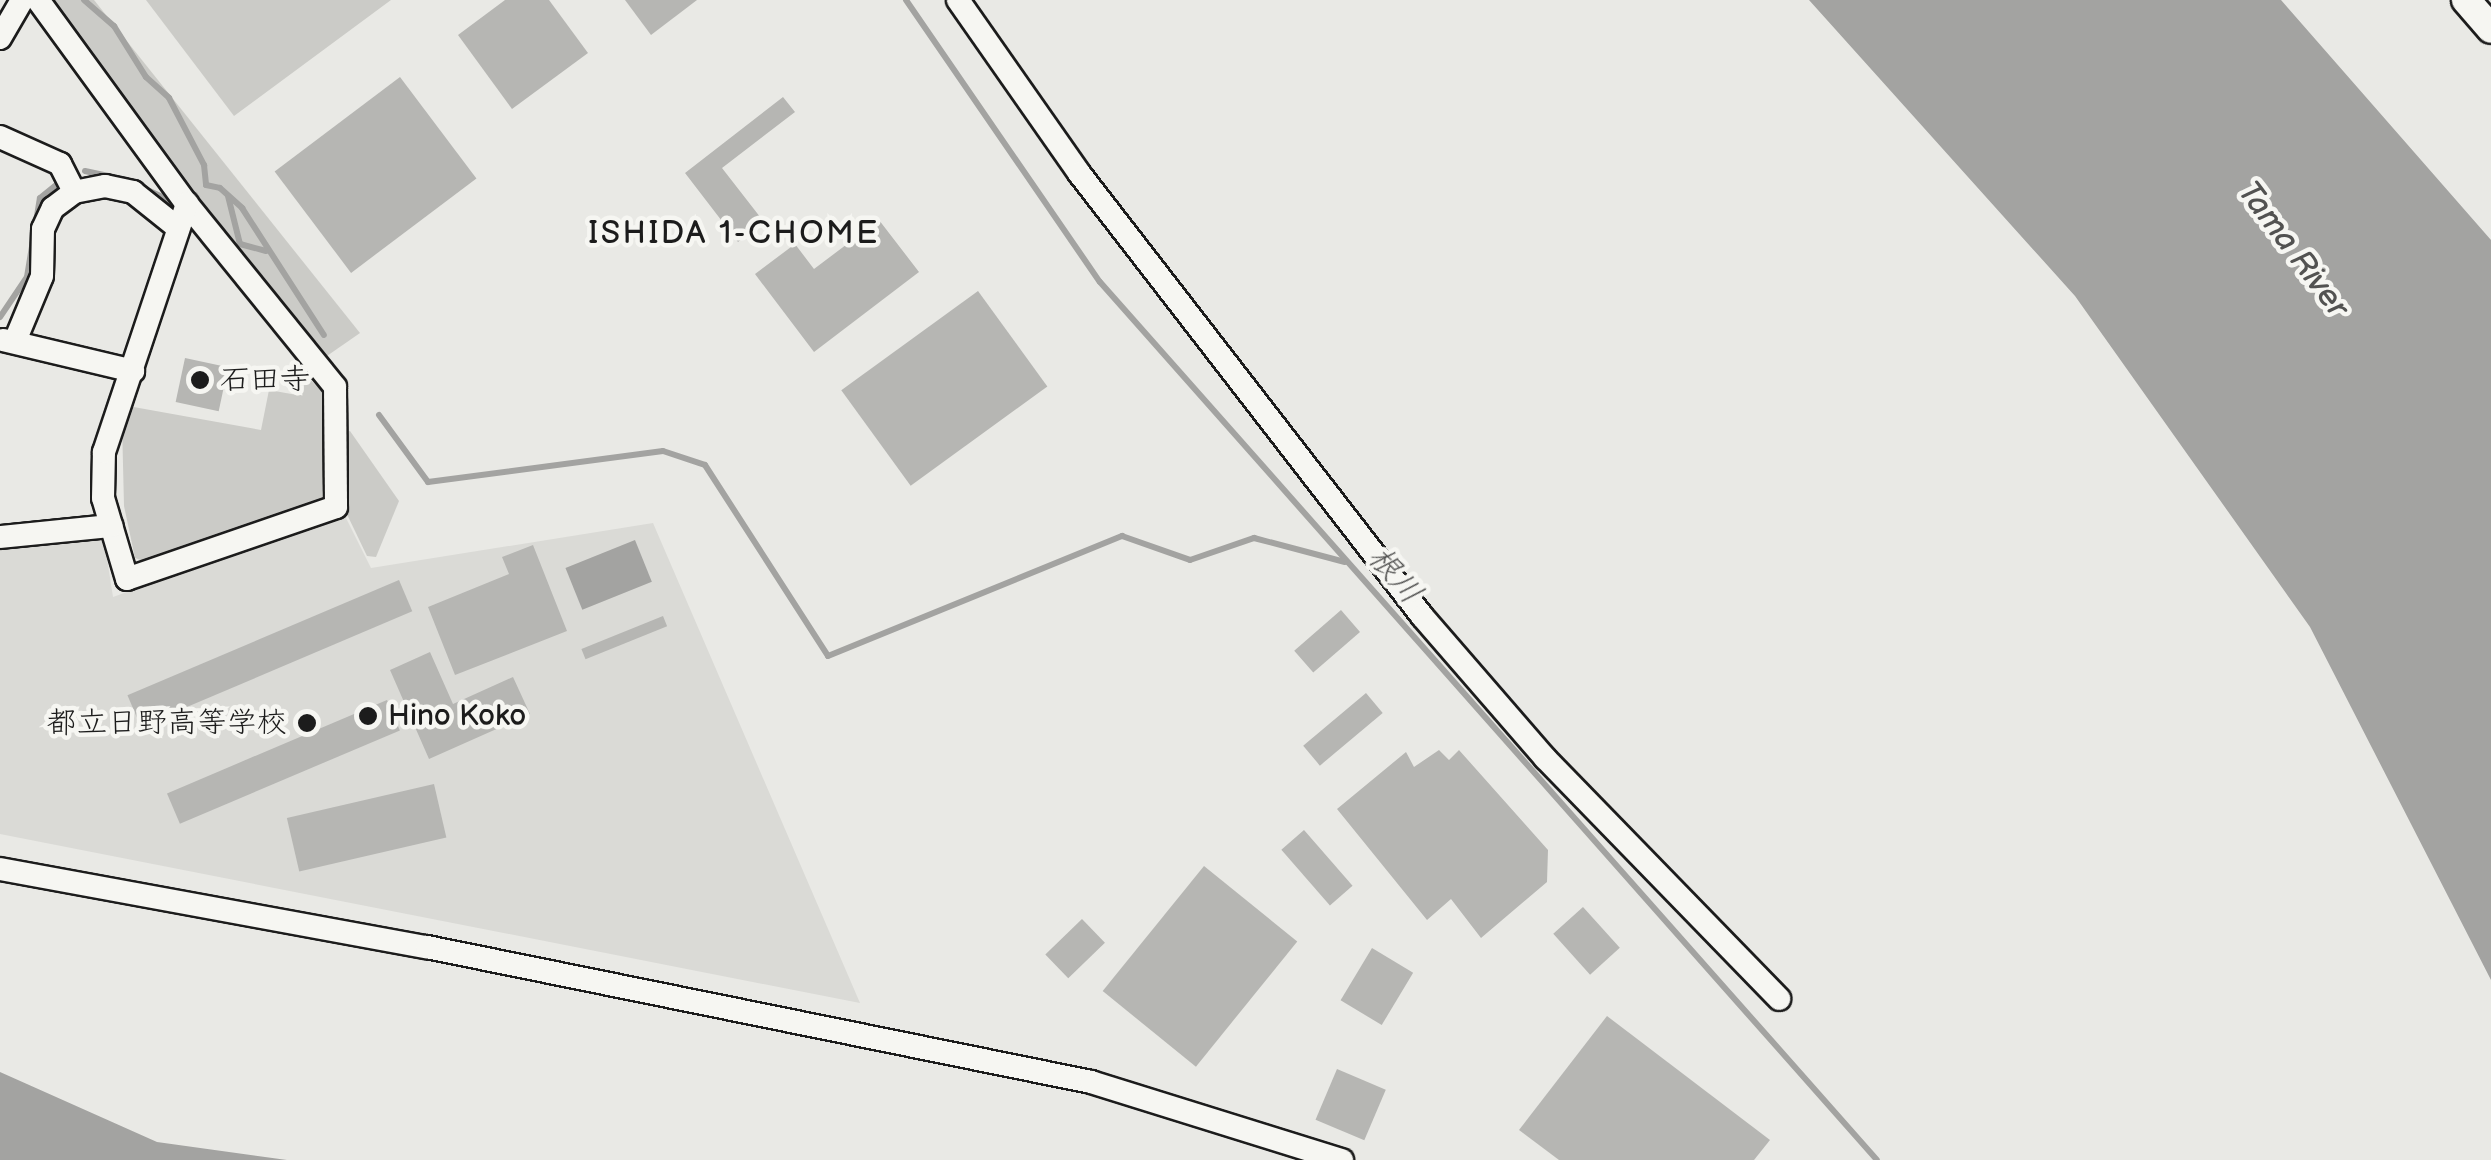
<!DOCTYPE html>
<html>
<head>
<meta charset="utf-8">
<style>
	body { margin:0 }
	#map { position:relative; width:2491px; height:1160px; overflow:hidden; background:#e9e9e5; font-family:"Balsamiq Sans","Klee One",sans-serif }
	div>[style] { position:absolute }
	.built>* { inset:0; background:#dadad6 }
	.green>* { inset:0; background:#cbcbc7 }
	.water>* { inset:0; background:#a3a3a1; transform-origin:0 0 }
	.stream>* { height:6px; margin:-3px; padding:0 3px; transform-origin:3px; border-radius:3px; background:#a3a3a1 }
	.building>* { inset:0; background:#b6b6b3; transform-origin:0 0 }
	.roads { filter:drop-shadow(2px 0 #1c1c1c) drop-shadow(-2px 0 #1c1c1c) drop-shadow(0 2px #1c1c1c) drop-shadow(0 -2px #1c1c1c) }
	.minor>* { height:22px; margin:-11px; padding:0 11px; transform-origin:11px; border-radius:11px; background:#f6f6f2 }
	.tertiary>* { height:28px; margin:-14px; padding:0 14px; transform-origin:14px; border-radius:14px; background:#f6f6f2 }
	.dots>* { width:28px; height:28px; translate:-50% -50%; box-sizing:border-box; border:5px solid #f6f6f2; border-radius:50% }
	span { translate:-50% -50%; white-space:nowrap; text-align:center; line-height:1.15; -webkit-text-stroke:9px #f6f6f2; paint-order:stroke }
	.poi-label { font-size:30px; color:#1c1c1c }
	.left { translate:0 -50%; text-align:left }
	.right { translate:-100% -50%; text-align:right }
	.neighbourhood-label { font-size:32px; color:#1c1c1c; letter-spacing:2.5px }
	.water-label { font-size:32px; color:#525251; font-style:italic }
</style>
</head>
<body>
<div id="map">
	<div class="built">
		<i style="clip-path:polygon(344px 514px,371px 568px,653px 523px,860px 1003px,0 834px,0 543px,103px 533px,113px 597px)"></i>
	</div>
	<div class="green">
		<i style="clip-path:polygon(45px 0,94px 0,360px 333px,324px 358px)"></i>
		<i style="clip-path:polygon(146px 0,391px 0,234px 116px)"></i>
		<i style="clip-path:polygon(302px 371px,324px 394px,325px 497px,320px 505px,155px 565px,135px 558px,124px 506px,122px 423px,128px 406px,261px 430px,269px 390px,297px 395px)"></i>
		<i style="clip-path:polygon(350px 431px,399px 501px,376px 557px,367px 556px,343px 506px,342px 433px)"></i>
	</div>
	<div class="water">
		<i style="clip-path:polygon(1809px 0,2281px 0,2491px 240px,2491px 980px,2310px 627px,2075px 296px)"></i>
		<i style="left:635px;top:540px;width:45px;height:75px;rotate:68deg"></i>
		<i style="clip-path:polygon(0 1072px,157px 1142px,287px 1160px,0 1160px)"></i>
	</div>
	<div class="stream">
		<i style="left:84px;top:0;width:40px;rotate:41deg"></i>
		<i style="left:114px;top:26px;width:60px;rotate:57.9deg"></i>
		<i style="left:146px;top:77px;width:31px;rotate:42deg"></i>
		<i style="left:169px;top:98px;width:76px;rotate:62.4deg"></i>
		<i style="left:204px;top:165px;width:20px;rotate:84deg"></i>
		<i style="left:206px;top:185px;width:14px;rotate:12deg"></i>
		<i style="left:220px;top:188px;width:30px;rotate:42deg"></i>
		<i style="left:242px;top:208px;width:151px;rotate:57.2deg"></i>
		<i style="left:906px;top:0;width:342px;rotate:55.5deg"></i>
		<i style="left:1100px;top:282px;width:1172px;rotate:48.49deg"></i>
		<i style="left:85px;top:171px;width:43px;rotate:12.1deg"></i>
		<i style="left:143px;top:188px;width:38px;rotate:25deg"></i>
		<i style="left:228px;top:196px;width:49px;rotate:76deg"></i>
		<i style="left:240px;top:244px;width:27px;rotate:15deg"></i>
		<i style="left:0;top:317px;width:48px;rotate:-56deg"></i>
		<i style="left:27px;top:277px;width:80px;rotate:-80.7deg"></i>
		<i style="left:40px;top:198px;width:27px;rotate:-39deg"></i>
		<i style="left:379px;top:415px;width:83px;rotate:53.8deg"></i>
		<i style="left:428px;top:482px;width:237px;rotate:-7.5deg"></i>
		<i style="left:663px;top:451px;width:44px;rotate:18.4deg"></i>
		<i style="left:705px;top:465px;width:227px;rotate:57.2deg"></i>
		<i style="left:828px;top:656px;width:318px;rotate:-22.2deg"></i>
		<i style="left:1122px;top:536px;width:72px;rotate:19.4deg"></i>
		<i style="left:1190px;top:560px;width:68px;rotate:-19deg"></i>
		<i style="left:1254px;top:538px;width:94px;rotate:14.8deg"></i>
	</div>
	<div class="building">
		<i style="clip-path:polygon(505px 0,549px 0,588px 53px,512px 109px,458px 35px)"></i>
		<i style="clip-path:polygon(625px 0,697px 0,651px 35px)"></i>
		<i style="left:400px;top:77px;width:127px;height:157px;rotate:53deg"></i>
		<i style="clip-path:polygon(783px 97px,795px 112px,722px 168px,764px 222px,738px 242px,685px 173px)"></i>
		<i style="clip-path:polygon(879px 220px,919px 272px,814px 352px,755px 274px,795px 244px,814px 269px)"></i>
		<i style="left:978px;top:291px;width:118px;height:169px;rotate:54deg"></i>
		<i style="left:185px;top:358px;width:44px;height:45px;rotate:12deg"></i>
		<i style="clip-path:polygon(533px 545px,567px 631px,455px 675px,428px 607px,509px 574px,502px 557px)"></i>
		<i style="left:399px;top:580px;width:34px;height:295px;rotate:67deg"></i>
		<i style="left:1341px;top:610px;width:29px;height:62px;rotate:49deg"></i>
		<i style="left:663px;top:616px;width:11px;height:88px;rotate:68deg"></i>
		<i style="clip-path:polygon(430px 652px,453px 704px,513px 677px,530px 714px,429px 759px,390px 670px)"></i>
		<i style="left:1366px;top:693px;width:26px;height:82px;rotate:50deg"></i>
		<i style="left:387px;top:700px;width:33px;height:239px;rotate:67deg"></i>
		<i style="clip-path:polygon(1439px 750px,1449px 760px,1459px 750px,1548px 850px,1547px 882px,1481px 938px,1451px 899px,1427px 920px,1337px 809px,1406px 752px,1414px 767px)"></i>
		<i style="left:434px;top:784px;width:55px;height:151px;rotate:77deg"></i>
		<i style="left:1304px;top:830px;width:74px;height:30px;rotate:49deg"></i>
		<i style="left:1204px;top:866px;width:120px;height:161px;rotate:39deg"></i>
		<i style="left:1583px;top:907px;width:55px;height:40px;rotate:48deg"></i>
		<i style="left:1082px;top:919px;width:33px;height:51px;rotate:46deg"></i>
		<i style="left:1372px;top:948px;width:48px;height:61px;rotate:31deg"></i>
		<i style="clip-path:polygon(1607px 1016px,1770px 1140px,1754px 1160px,1559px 1160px,1519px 1130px)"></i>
		<i style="left:1337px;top:1069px;width:53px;height:55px;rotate:23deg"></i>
	</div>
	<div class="roads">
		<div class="minor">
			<i style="left:38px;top:0;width:253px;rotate:53.9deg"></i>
			<i style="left:187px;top:204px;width:235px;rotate:51deg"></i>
			<i style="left:335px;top:387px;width:120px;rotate:89.5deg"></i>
			<i style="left:336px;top:507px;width:221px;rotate:161deg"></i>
			<i style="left:127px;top:579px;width:84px;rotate:-106.5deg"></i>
			<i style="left:103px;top:498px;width:46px;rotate:-88.8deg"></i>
			<i style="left:104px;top:452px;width:262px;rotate:-71.5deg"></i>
			<i style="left:958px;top:0;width:211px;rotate:55deg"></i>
			<i style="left:1079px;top:173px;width:560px;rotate:52.25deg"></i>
			<i style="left:1422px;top:616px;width:188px;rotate:49.1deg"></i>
			<i style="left:1545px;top:758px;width:336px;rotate:45.8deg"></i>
			<i style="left:0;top:38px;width:44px;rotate:-59.9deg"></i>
			<i style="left:0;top:137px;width:66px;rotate:24.2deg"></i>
			<i style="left:60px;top:164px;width:31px;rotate:63deg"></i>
			<i style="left:3px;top:340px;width:134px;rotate:13.4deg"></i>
			<i style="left:15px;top:341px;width:70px;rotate:-67.4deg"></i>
			<i style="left:42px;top:276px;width:47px;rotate:-88.8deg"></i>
			<i style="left:43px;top:229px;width:23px;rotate:-65deg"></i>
			<i style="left:53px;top:208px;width:26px;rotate:-37deg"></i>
			<i style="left:74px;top:192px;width:32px;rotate:-11deg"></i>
			<i style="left:105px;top:186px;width:29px;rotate:12deg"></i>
			<i style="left:133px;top:192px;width:58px;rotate:38.7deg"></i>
			<i style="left:0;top:537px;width:112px;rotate:-5.7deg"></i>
			<i style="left:0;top:869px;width:434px;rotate:10.4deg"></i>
			<i style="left:427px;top:947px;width:678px;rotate:11.49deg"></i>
			<i style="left:1091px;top:1082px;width:263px;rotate:17.3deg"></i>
		</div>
		<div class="tertiary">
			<i style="left:2466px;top:0;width:38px;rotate:49deg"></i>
		</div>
	</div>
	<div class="dots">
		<i style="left:200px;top:380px;background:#1c1c1c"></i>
		<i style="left:368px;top:716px;background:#1c1c1c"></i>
		<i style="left:307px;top:723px;background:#1c1c1c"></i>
	</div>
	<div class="poi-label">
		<span class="left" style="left:220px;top:380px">石田寺</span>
		<span class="left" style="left:388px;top:716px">Hino Koko</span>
		<span class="right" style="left:287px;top:723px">都立日野高等学校</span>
	</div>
	<div class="neighbourhood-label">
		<span style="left:734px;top:234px">ISHIDA 1-CHOME</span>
	</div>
	<div class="water-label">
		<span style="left:2292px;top:250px;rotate:53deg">Tama River</span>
		<span style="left:1394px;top:576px;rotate:49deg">根川</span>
	</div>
</div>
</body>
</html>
